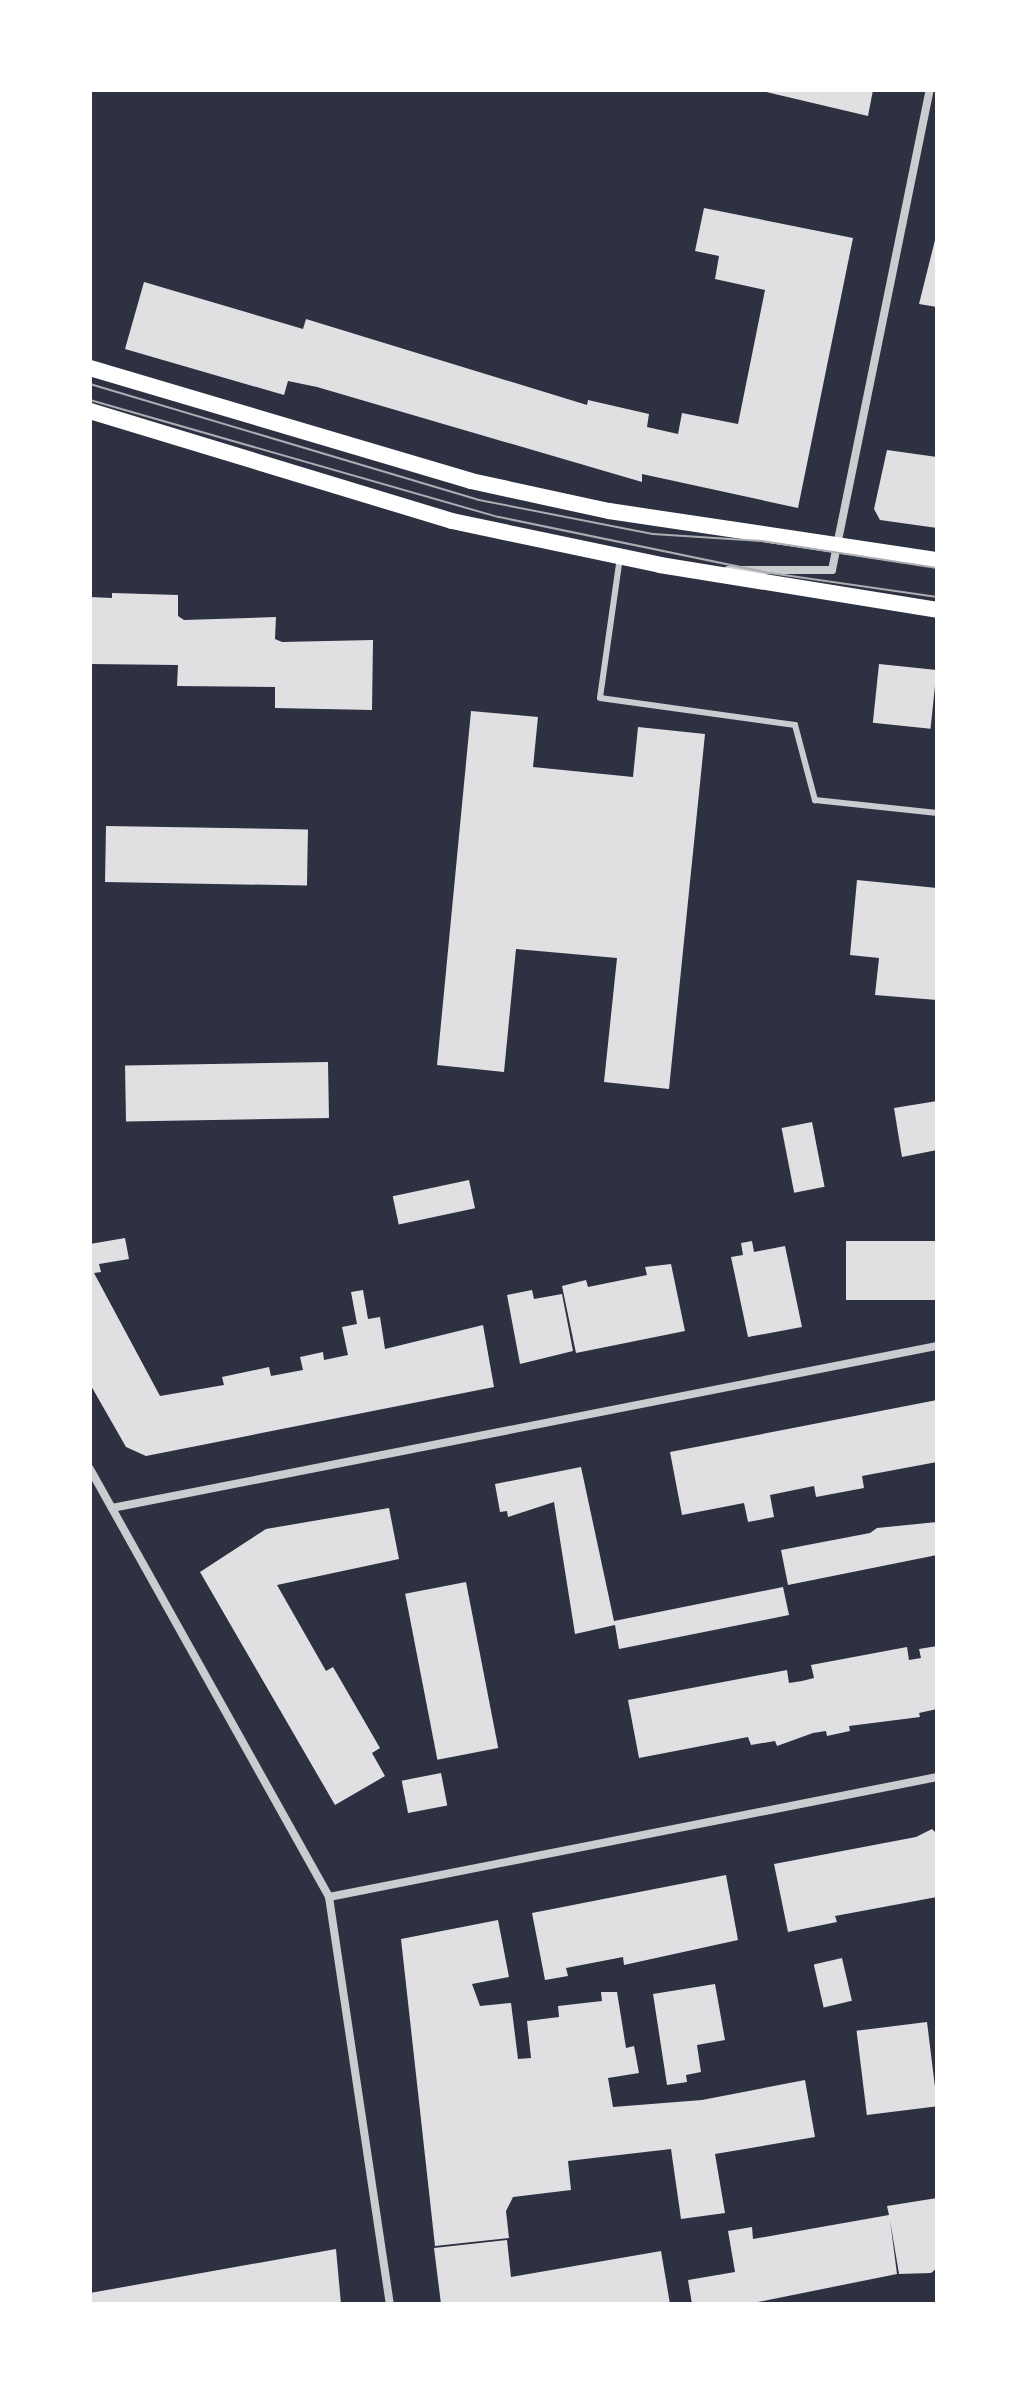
<!DOCTYPE html>
<html>
<head>
<meta charset="utf-8">
<style>
	body { margin:0 }
	#map { position:relative; width:1027px; height:2394px; overflow:hidden; background:#2d3142; font-family:"DejaVu Sans",sans-serif }
	div>[style] { position:absolute }
	.building>* { inset:0; background:#e0e0e3; transform-origin:0 0 }
	.service>* { height:6px; margin:-3px; padding:0 3px; transform-origin:3px; border-radius:3px; background:#caccd0 }
	.minor>* { height:8px; margin:-4px; padding:0 4px; transform-origin:4px; border-radius:4px; background:#caccd0 }
	.secondary>* { height:16px; margin:-8px; padding:0 8px; transform-origin:8px; border-radius:8px; background:#fff }
	.tram>* { height:2px; margin:-1px; padding:0 1px; transform-origin:1px; border-radius:1px; background:#abadb3 }
	span { translate:-50% -50%; white-space:nowrap; text-align:center; line-height:1.15; -webkit-text-stroke:8px #fff; paint-order:stroke }
	.frame { position:absolute; inset:0; border:92px solid #fff; pointer-events:none }
</style>
</head>
<body>
<div id="map">
	<div class="building">
		<i style="clip-path:polygon(758px 90px,873px 90px,868px 116px)"></i>
		<i style="clip-path:polygon(704px 208px,853px 238px,798px 508px,642px 474px,642px 482px,317px 387px,288px 381px,284px 395px,125px 349px,144px 282px,303px 329px,306px 319px,587px 405px,588px 400px,649px 414px,647px 427px,678px 434px,682px 413px,738px 424px,765px 290px,715px 279px,719px 256px,695px 251px)"></i>
		<i style="clip-path:polygon(937px 232px,937px 307px,919px 304px)"></i>
		<i style="clip-path:polygon(887px 450px,937px 457px,937px 528px,880px 520px,874px 509px)"></i>
		<i style="clip-path:polygon(112px 593px,178px 595px,178px 616px,184px 620px,276px 617px,275px 639px,282px 642px,373px 640px,372px 710px,275px 708px,275px 687px,177px 686px,178px 665px,90px 664px,90px 597px,112px 598px)"></i>
		<i style="left:879px;top:664px;width:58px;height:59px;rotate:6deg"></i>
		<i style="clip-path:polygon(471px 711px,538px 717px,533px 767px,633px 777px,638px 727px,705px 734px,669px 1089px,604px 1082px,617px 958px,516px 949px,504px 1072px,437px 1065px)"></i>
		<i style="left:106px;top:826px;width:202px;height:56px;rotate:1deg"></i>
		<i style="clip-path:polygon(857px 880px,937px 888px,937px 1000px,875px 995px,879px 958px,850px 955px)"></i>
		<i style="left:328px;top:1062px;width:56px;height:203px;rotate:89deg"></i>
		<i style="clip-path:polygon(937px 1101px,937px 1150px,902px 1157px,894px 1108px)"></i>
		<i style="left:812px;top:1122px;width:66px;height:31px;rotate:79deg"></i>
		<i style="left:469px;top:1180px;width:29px;height:78px;rotate:78deg"></i>
		<i style="clip-path:polygon(125px 1238px,129px 1259px,99px 1264px,101px 1272px,94px 1273px,160px 1396px,224px 1385px,222px 1377px,269px 1367px,271px 1376px,303px 1370px,300px 1357px,323px 1352px,324px 1360px,348px 1355px,342px 1327px,357px 1324px,351px 1292px,363px 1290px,368px 1319px,380px 1317px,385px 1349px,483px 1325px,494px 1387px,146px 1456px,126px 1447px,90px 1384px,90px 1244px)"></i>
		<i style="clip-path:polygon(752px 1241px,754px 1252px,785px 1246px,802px 1327px,748px 1337px,731px 1257px,743px 1255px,741px 1243px)"></i>
		<i style="left:937px;top:1241px;width:59px;height:91px;rotate:90deg"></i>
		<i style="clip-path:polygon(671px 1264px,685px 1331px,576px 1353px,562px 1286px,586px 1280px,588px 1287px,647px 1275px,645px 1267px)"></i>
		<i style="clip-path:polygon(532px 1290px,534px 1299px,562px 1294px,573px 1351px,520px 1364px,507px 1295px)"></i>
		<i style="clip-path:polygon(937px 1400px,937px 1462px,862px 1476px,864px 1488px,816px 1497px,814px 1486px,770px 1495px,774px 1517px,748px 1522px,744px 1503px,682px 1515px,670px 1452px)"></i>
		<i style="clip-path:polygon(581px 1467px,614px 1621px,783px 1587px,789px 1615px,619px 1649px,615px 1625px,575px 1634px,554px 1502px,508px 1517px,507px 1511px,500px 1512px,495px 1484px)"></i>
		<i style="clip-path:polygon(389px 1508px,399px 1559px,277px 1585px,326px 1671px,333px 1667px,380px 1748px,372px 1753px,385px 1776px,335px 1805px,200px 1572px,266px 1529px)"></i>
		<i style="clip-path:polygon(937px 1522px,937px 1555px,788px 1585px,781px 1550px,870px 1533px,877px 1528px)"></i>
		<i style="left:466px;top:1582px;width:169px;height:62px;rotate:79deg"></i>
		<i style="clip-path:polygon(937px 1646px,937px 1709px,919px 1713px,920px 1717px,849px 1726px,850px 1731px,827px 1736px,826px 1731px,813px 1733px,777px 1746px,775px 1741px,751px 1745px,748px 1737px,639px 1758px,628px 1700px,787px 1670px,789px 1683px,802px 1681px,814px 1678px,811px 1665px,907px 1647px,909px 1660px,921px 1658px,919px 1649px)"></i>
		<i style="left:441px;top:1773px;width:33px;height:40px;rotate:79deg"></i>
		<i style="clip-path:polygon(932px 1829px,937px 1834px,937px 1897px,835px 1916px,837px 1922px,788px 1932px,774px 1864px,916px 1837px)"></i>
		<i style="clip-path:polygon(726px 1875px,738px 1940px,624px 1965px,623px 1957px,566px 1968px,568px 1976px,545px 1980px,532px 1913px)"></i>
		<i style="clip-path:polygon(498px 1920px,509px 1977px,472px 1984px,480px 2006px,511px 2003px,518px 2059px,531px 2058px,527px 2021px,559px 2017px,558px 2006px,602px 2001px,601px 1992px,617px 1992px,626px 2048px,634px 2046px,639px 2073px,608px 2078px,613px 2107px,702px 2100px,805px 2080px,815px 2137px,715px 2154px,725px 2213px,681px 2219px,671px 2149px,576px 2160px,568px 2161px,571px 2190px,513px 2197px,506px 2211px,509px 2238px,435px 2246px,401px 1939px)"></i>
		<i style="left:842px;top:1958px;width:44px;height:29px;rotate:77deg"></i>
		<i style="clip-path:polygon(715px 1984px,725px 2040px,697px 2045px,701px 2072px,686px 2075px,687px 2082px,667px 2085px,653px 1994px)"></i>
		<i style="left:927px;top:2022px;width:85px;height:71px;rotate:83deg"></i>
		<i style="clip-path:polygon(937px 2198px,937px 2268px,931px 2273px,899px 2274px,890px 2220px,897px 2274px,748px 2304px,692px 2304px,688px 2280px,735px 2272px,728px 2231px,752px 2227px,753px 2239px,889px 2215px,887px 2206px)"></i>
		<i style="clip-path:polygon(507px 2240px,511px 2277px,661px 2251px,670px 2304px,441px 2304px,434px 2248px)"></i>
		<i style="clip-path:polygon(336px 2249px,341px 2304px,90px 2304px,90px 2293px)"></i>
	</div>
	<div class="service">
		<i style="left:620px;top:557px;width:142px;rotate:98.1deg"></i>
		<i style="left:600px;top:698px;width:197px;rotate:7.9deg"></i>
		<i style="left:795px;top:725px;width:78px;rotate:75.1deg"></i>
		<i style="left:815px;top:800px;width:123px;rotate:6.1deg"></i>
	</div>
	<div class="minor">
		<i style="left:728px;top:570px;width:104px"></i>
		<i style="left:832px;top:570px;width:490px;rotate:-78.5deg"></i>
		<i style="left:90px;top:1469px;width:490px;rotate:60.8deg"></i>
		<i style="left:329px;top:1897px;width:412px;rotate:81.5deg"></i>
		<i style="left:112px;top:1508px;width:841px;rotate:-11.11deg"></i>
		<i style="left:329px;top:1897px;width:620px;rotate:-11.16deg"></i>
	</div>
	<div class="secondary">
		<i style="left:90px;top:368px;width:397px;rotate:16.5deg"></i>
		<i style="left:471px;top:481px;width:141px;rotate:12.3deg"></i>
		<i style="left:609px;top:511px;width:332px;rotate:8.5deg"></i>
		<i style="left:90px;top:411px;width:378px;rotate:16.9deg"></i>
		<i style="left:452px;top:521px;width:213px;rotate:11.9deg"></i>
		<i style="left:660px;top:565px;width:281px;rotate:9.2deg"></i>
	</div>
	<div class="tram">
		<i style="left:90px;top:384px;width:406px;rotate:16.6deg"></i>
		<i style="left:479px;top:500px;width:177px;rotate:11.1deg"></i>
		<i style="left:653px;top:534px;width:109px;rotate:3.7deg"></i>
		<i style="left:762px;top:541px;width:177px;rotate:8.8deg"></i>
		<i style="left:90px;top:400px;width:425px;rotate:16deg"></i>
		<i style="left:499px;top:517px;width:277px;rotate:11.7deg"></i>
		<i style="left:770px;top:573px;width:169px;rotate:8.2deg"></i>
	</div>
	<div class="frame"></div>
</div>
</body>
</html>
